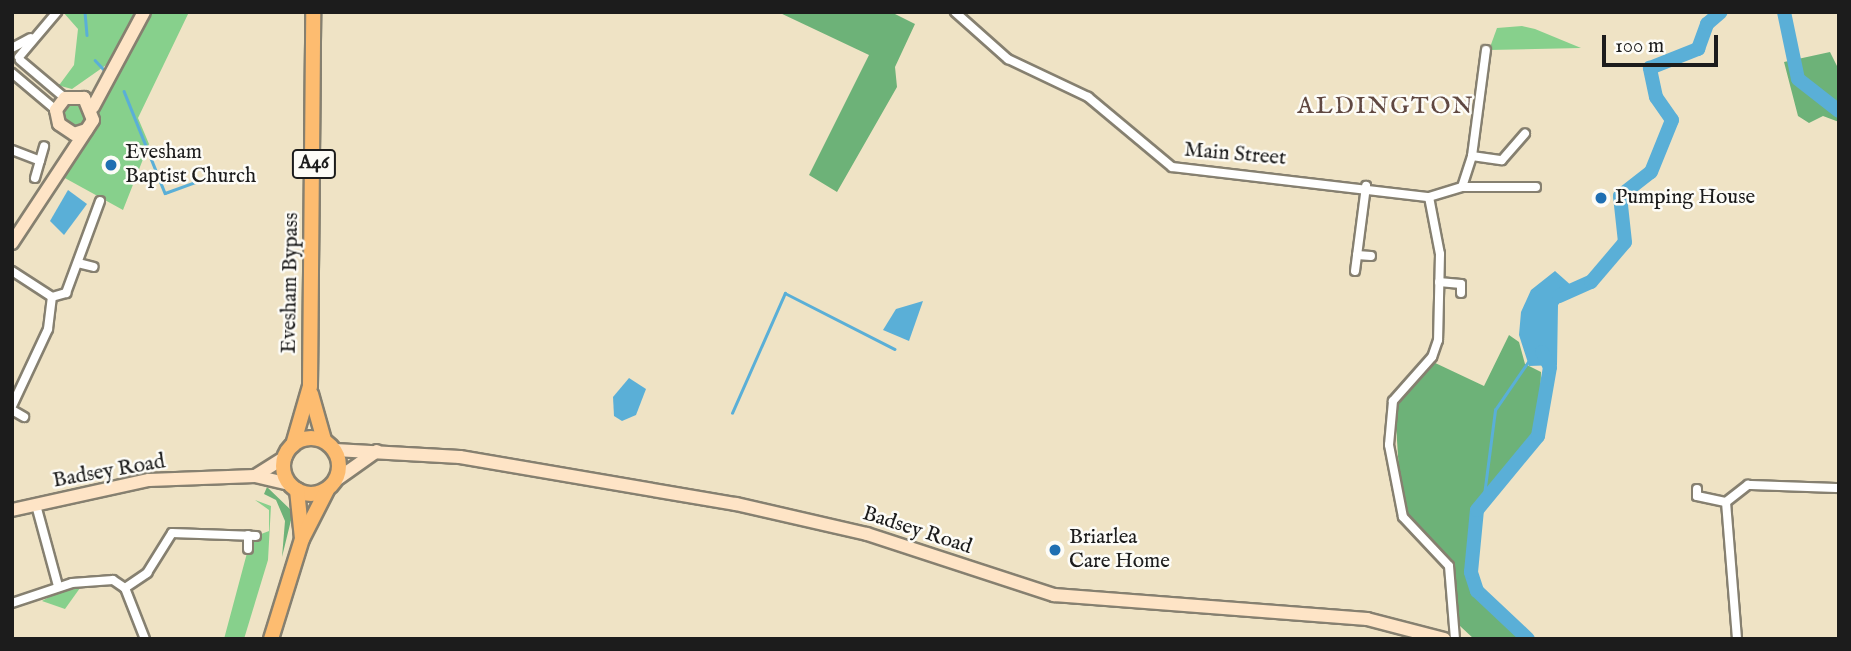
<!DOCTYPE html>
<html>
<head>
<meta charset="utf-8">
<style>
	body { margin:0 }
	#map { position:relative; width:1851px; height:651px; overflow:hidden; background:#efe3c5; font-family:"IM FELL English",serif }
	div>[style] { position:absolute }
	.green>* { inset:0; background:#87d08c }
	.forest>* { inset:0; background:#6db278 }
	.water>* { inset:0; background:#5aafd7 }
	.stream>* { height:2.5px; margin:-1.25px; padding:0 1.25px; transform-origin:1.25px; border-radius:1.25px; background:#5aafd7 }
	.river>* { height:14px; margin:-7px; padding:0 7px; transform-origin:7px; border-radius:7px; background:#5aafd7 }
	.roads { filter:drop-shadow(2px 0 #868070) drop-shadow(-2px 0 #868070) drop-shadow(0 2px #868070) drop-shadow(0 -2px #868070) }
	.minor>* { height:8px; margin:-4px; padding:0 4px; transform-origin:4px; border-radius:4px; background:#fff }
	.secondary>* { height:12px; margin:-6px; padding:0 6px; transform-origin:6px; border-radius:6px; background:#fee4c6 }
	.trunk>* { height:14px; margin:-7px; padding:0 7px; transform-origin:7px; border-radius:7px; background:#fdbc70 }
	.trunk>.ring { margin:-7px; padding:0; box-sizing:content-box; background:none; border:14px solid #fdbc70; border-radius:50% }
	.dots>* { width:19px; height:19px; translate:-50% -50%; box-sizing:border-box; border:4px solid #fdfcf7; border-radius:50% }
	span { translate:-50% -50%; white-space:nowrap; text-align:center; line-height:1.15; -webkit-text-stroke:5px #fdfcf7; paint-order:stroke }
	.shield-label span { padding:2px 5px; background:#fdfcf7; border:2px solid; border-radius:5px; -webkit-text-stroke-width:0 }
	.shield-label { font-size:19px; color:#1c1c1c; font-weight:700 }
	.poi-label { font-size:21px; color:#1c1c1c }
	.left { translate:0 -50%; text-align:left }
	.street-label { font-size:21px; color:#1c1c1c }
	.quarter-label { font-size:24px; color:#604841; letter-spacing:2px }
	.frame { position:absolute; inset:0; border:14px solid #1c1c1c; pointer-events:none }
	.scale { position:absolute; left:1602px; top:35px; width:116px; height:32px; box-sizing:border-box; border:4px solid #1c1c1c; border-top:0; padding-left:9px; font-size:21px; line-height:24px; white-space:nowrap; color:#1c1c1c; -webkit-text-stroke:5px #fdfcf7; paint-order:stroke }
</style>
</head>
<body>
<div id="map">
	<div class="green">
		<i style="clip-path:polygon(63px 12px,137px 12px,112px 61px,72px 89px,53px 84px,60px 84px,74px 65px,78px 29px)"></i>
		<i style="clip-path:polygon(149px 12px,189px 12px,138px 118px,149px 144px,123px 210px,63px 177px)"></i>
		<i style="clip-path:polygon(1522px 26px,1535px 29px,1581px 48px,1489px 50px,1497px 28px)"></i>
		<i style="clip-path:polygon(77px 100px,89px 118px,79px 129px,65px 125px,62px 108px)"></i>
		<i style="clip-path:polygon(255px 500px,271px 506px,268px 560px,244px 639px,224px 639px,251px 538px,269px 531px,269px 510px)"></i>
		<i style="clip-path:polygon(80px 588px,65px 609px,42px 601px,58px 592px)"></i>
	</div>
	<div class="forest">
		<i style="clip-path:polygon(778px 12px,891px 12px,915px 24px,895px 67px,897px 87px,837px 192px,809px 175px,869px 55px)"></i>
		<i style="clip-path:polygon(1830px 52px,1839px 70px,1839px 122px,1823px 116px,1809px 123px,1798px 116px,1784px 62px)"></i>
		<i style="clip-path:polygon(1509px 335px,1519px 342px,1525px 364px,1541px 372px,1540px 409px,1530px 442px,1477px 510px,1471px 572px,1477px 592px,1520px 629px,1522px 639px,1474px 639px,1460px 626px,1450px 559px,1413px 524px,1401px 503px,1395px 409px,1431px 361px,1484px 386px)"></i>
		<i style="clip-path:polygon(267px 487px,293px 512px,282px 557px,285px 521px,276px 500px,264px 494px)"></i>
	</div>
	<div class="water">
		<i style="clip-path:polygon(68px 190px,87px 204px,64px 235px,50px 221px)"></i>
		<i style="clip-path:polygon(1555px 271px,1573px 287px,1558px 305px,1557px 365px,1529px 366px,1519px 335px,1521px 312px,1531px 290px)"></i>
		<i style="clip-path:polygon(923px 301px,909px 341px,883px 330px,896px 309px)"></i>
		<i style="clip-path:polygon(629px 378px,646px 389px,636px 415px,622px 421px,614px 416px,613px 397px)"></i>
	</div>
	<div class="stream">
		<i style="left:85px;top:12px;width:23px;rotate:85deg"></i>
		<i style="left:95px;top:60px;width:18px;rotate:47deg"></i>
		<i style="left:124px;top:91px;width:110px;rotate:68.1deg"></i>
		<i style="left:165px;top:193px;width:38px;rotate:-20deg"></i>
		<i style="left:732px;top:413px;width:131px;rotate:-66.2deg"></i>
		<i style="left:785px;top:293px;width:123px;rotate:27deg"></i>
		<i style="left:1484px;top:495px;width:86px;rotate:-82.6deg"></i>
		<i style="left:1495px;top:410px;width:58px;rotate:-55.5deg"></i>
	</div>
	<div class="river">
		<i style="left:1784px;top:12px;width:68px;rotate:78.2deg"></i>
		<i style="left:1798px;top:79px;width:52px;rotate:38deg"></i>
		<i style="left:1559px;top:296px;width:35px;rotate:-24deg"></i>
		<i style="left:1591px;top:282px;width:52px;rotate:-49.6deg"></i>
		<i style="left:1625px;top:242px;width:46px;rotate:-96.2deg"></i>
		<i style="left:1620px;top:196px;width:39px;rotate:-38deg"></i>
		<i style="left:1651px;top:172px;width:56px;rotate:-68deg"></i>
		<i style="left:1672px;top:120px;width:28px;rotate:-125deg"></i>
		<i style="left:1656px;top:97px;width:30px;rotate:-102deg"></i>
		<i style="left:1650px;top:68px;width:52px;rotate:-21.6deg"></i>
		<i style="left:1698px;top:49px;width:27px;rotate:-70deg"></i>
		<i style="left:1707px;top:24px;width:18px;rotate:-41deg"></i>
		<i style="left:1528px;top:639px;width:70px;rotate:-136.7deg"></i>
		<i style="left:1477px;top:591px;width:20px;rotate:-108deg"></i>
		<i style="left:1471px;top:572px;width:62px;rotate:-84.5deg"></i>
		<i style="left:1477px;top:510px;width:96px;rotate:-50.5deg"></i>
		<i style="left:1538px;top:436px;width:70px;rotate:-80.1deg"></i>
		<i style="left:1550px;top:367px;width:17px;rotate:-118deg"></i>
	</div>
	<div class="roads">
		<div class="minor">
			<i style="left:955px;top:12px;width:71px;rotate:41.6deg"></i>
			<i style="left:1008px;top:59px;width:89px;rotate:25.4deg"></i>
			<i style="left:1088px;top:97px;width:109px;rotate:39.8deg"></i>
			<i style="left:1172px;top:167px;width:259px;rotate:6.7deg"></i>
			<i style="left:12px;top:48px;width:21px;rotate:-28deg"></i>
			<i style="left:19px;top:57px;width:59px;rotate:-49.8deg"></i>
			<i style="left:20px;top:60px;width:59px;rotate:40.2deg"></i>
			<i style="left:12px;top:73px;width:57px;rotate:40.1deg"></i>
			<i style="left:12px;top:150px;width:30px;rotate:21deg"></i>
			<i style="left:1472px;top:156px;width:30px;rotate:8deg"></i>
			<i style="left:1502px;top:160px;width:35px;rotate:-49deg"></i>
			<i style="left:35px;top:178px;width:33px;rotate:-74deg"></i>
			<i style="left:1462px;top:187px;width:33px;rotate:-72deg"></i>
			<i style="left:1472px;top:156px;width:107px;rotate:-82.5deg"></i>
			<i style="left:1429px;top:197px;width:58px;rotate:79.1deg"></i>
			<i style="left:1440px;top:254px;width:86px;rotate:91.3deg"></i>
			<i style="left:1438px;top:340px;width:18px;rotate:109deg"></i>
			<i style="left:1432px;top:357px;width:59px;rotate:131.6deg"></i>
			<i style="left:1393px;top:401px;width:44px;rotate:95.2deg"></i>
			<i style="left:1389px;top:445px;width:73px;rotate:79deg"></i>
			<i style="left:1403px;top:517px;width:67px;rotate:46.8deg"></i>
			<i style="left:1449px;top:566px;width:73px;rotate:85.3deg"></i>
			<i style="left:1429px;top:197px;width:34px;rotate:-17deg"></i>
			<i style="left:1462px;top:187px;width:74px"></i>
			<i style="left:1357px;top:255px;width:14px;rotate:4deg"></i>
			<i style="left:78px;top:263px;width:16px;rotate:14deg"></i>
			<i style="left:12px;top:271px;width:48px;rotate:33deg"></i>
			<i style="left:52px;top:297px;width:15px;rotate:-16deg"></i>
			<i style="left:66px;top:293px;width:98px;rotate:-69.7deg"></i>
			<i style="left:1355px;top:271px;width:86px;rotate:-82.6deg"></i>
			<i style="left:1439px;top:282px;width:22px;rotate:5deg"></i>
			<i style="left:1461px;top:284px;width:9px;rotate:90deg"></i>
			<i style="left:12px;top:406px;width:85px;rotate:-64.9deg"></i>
			<i style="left:48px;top:329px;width:32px;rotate:-83deg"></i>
			<i style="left:12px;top:410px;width:14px;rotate:30deg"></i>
			<i style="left:1697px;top:489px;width:7px;rotate:90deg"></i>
			<i style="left:1697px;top:496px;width:30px;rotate:12deg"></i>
			<i style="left:1726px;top:502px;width:137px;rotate:85.4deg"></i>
			<i style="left:1726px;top:502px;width:28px;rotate:-38deg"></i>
			<i style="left:1748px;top:485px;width:91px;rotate:1.9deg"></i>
			<i style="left:36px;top:505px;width:84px;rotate:74.8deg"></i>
			<i style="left:248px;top:549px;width:14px;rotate:-90deg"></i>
			<i style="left:125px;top:588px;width:27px;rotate:-34deg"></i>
			<i style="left:147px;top:573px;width:47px;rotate:-58deg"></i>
			<i style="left:172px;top:533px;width:84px;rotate:2deg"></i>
			<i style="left:12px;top:603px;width:63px;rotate:-18.4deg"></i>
			<i style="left:72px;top:583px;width:41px;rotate:-4.2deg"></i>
			<i style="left:113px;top:580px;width:14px;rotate:34deg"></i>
			<i style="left:125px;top:588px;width:55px;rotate:68.6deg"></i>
		</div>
		<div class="secondary">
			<i style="left:93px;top:107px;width:108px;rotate:-61.8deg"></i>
			<i style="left:12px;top:243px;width:147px;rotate:-56.6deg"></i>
			<i style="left:93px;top:120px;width:24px;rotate:-112deg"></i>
			<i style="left:84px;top:98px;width:19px;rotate:180deg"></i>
			<i style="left:65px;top:98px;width:15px;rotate:127deg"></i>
			<i style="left:56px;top:110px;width:14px;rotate:78deg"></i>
			<i style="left:59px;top:124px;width:18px;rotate:34deg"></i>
			<i style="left:74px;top:134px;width:13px;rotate:-18deg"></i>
			<i style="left:335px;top:450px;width:125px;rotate:3.2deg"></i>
			<i style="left:460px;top:457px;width:280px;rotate:9.7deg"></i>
			<i style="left:736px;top:504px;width:134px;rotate:12.9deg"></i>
			<i style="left:867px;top:534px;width:197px;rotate:18.1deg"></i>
			<i style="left:1054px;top:595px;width:314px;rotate:4.4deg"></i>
			<i style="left:1367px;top:619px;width:80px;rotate:14.6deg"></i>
			<i style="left:255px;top:476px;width:36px;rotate:-32deg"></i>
			<i style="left:336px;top:480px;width:50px;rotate:-35.3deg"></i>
			<i style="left:12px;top:510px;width:140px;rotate:-12.4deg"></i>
			<i style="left:149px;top:480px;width:106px;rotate:-2.2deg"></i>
			<i style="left:255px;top:476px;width:36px;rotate:13deg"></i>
		</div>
		<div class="trunk">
			<i style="left:311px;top:394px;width:48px;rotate:74.2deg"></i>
			<i class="ring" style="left:283px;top:438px;width:42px;height:42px"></i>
			<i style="left:293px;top:445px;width:61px;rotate:-73.9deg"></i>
			<i style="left:310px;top:386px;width:374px;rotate:-89.5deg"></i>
			<i style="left:297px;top:490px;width:48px;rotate:84.1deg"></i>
			<i style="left:271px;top:639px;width:105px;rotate:-72.8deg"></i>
			<i style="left:302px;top:539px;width:55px;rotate:-63deg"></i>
		</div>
	</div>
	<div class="dots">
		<i style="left:111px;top:165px;background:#1f6fb2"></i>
		<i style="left:1601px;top:198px;background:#1f6fb2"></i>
		<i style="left:1055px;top:550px;background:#1f6fb2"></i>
	</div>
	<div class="shield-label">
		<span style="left:314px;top:164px">A46</span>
	</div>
	<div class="poi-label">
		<span class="left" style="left:125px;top:165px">Evesham<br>Baptist Church</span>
		<span class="left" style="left:1615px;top:198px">Pumping House</span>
		<span class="left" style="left:1069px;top:550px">Briarlea<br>Care Home</span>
	</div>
	<div class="street-label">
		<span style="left:1235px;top:155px;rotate:5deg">Main Street</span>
		<span style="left:291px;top:283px;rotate:-89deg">Evesham Bypass</span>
		<span style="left:109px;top:472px;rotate:-10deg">Badsey Road</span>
		<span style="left:917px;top:531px;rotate:18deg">Badsey Road</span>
	</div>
	<div class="quarter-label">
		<span style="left:1386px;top:107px">ALDINGTON</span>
	</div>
	<div class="frame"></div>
	<div class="scale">100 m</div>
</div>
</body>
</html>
